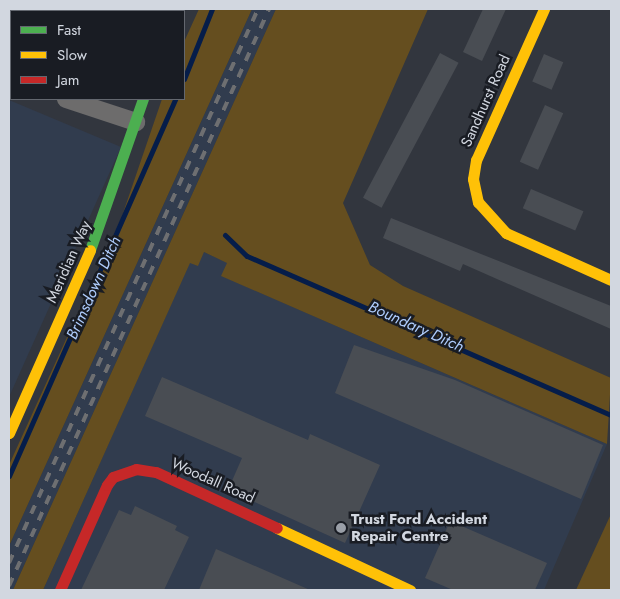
<!DOCTYPE html>
<html>
<head>
<meta charset="utf-8">
<style>
	body { margin:0 }
	#map { position:relative; width:620px; height:599px; overflow:hidden; background:#32363e; font-family:Jost,sans-serif }
	div>[style] { position:absolute }
	.built>* { inset:0; background:#313c4e }
	.green>* { inset:0; background:#654e1f }
	.stream>* { height:5px; margin:-2.5px; padding:0 2.5px; transform-origin:2.5px; border-radius:2.5px; background:#051d4a }
	.building>* { inset:0; background:#494d53; transform-origin:0 0 }
	.street>* { height:18px; margin:-9px; padding:0 9px; transform-origin:9px; border-radius:9px; background:#6d6c6c }
	.fast>* { height:11px; margin:-5.5px; padding:0 5.5px; transform-origin:5.5px; border-radius:5.5px; background:#4caf50 }
	.slow>* { height:11px; margin:-5.5px; padding:0 5.5px; transform-origin:5.5px; border-radius:5.5px; background:#ffc107 }
	.jam>* { height:11px; margin:-5.5px; padding:0 5.5px; transform-origin:5.5px; border-radius:5.5px; background:#c62828 }
	.rail>* { height:4px; margin-top:-2px; transform-origin:0; background:repeating-linear-gradient(90deg,#6e6f71 0 9px,transparent 0 18px) }
	.dots>* { width:14px; height:14px; translate:-50% -50%; box-sizing:border-box; border:2px solid #191c23; border-radius:50% }
	span { translate:-50% -50%; white-space:nowrap; text-align:center; line-height:1.15; -webkit-text-stroke:5px #191c23; paint-order:stroke }
	.street-label { font-size:15px; color:#d2d7e0 }
	.poi-label { font-size:15px; color:#d2d7e0; font-weight:700 }
	.left { translate:0 -50%; text-align:left }
	.water-label { font-size:16px; color:#aeccfc; font-style:italic }
	.frame { position:absolute; inset:0; border:10px solid #d2d7e0; pointer-events:none }
	.legend { position:absolute; left:10px; top:10px; width:175px; height:90px; box-sizing:border-box; background:#191c23; border:1px solid #63676f; margin:0; padding:6px 9px; list-style:none; font-size:15px; color:#d2d7e0 }
	.legend li { display:flex; align-items:center; gap:10px; height:25px }
	.legend b { width:25px; border:1px solid #63676f }
</style>
</head>
<body>
<div id="map">
	<div class="built">
		<i style="clip-path:polygon(252px 9px,276px 9px,13px 590px,9px 590px,9px 546px)"></i>
		<i style="clip-path:polygon(9px 100px,121px 147px,9px 397px)"></i>
		<i style="clip-path:polygon(204px 252px,228px 263px,222px 276px,607px 444px,544px 590px,43px 590px,190px 262px)"></i>
	</div>
	<div class="green">
		<i style="clip-path:polygon(9px 9px,151px 9px,11px 11px,11px 53px)"></i>
		<i style="clip-path:polygon(199px 9px,252px 9px,9px 546px,9px 465px,122px 216px,162px 99px,184px 99px,184px 42px)"></i>
		<i style="clip-path:polygon(276px 9px,428px 9px,343px 203px,370px 265px,403px 286px,611px 378px,607px 444px,221px 276px,227px 263px,204px 252px,198px 266px,190px 263px,43px 590px,13px 590px)"></i>
		<i style="clip-path:polygon(611px 514px,611px 590px,576px 590px)"></i>
	</div>
	<div class="stream">
		<i style="left:184px;top:79px;width:75px;rotate:-68.2deg"></i>
		<i style="left:225px;top:235px;width:30px;rotate:44deg"></i>
		<i style="left:247px;top:256px;width:397px;rotate:23.6deg"></i>
		<i style="left:9px;top:476px;width:412px;rotate:-66.2deg"></i>
	</div>
	<div class="building">
		<i style="clip-path:polygon(483px 9px,506px 9px,482px 61px,463px 52px)"></i>
		<i style="left:440px;top:53px;width:21px;height:164px;rotate:28deg"></i>
		<i style="left:544px;top:54px;width:21px;height:30px;rotate:23deg"></i>
		<i style="left:545px;top:105px;width:20px;height:62px;rotate:24deg"></i>
		<i style="left:531px;top:189px;width:57px;height:21px;rotate:23deg"></i>
		<i style="clip-path:polygon(391px 218px,611px 306px,611px 329px,463px 264px,460px 271px,383px 238px)"></i>
		<i style="clip-path:polygon(354px 345px,455px 380px,603px 445px,581px 499px,335px 393px)"></i>
		<i style="clip-path:polygon(162px 377px,308px 440px,310px 434px,380px 465px,345px 543px,228px 490px,242px 458px,145px 416px)"></i>
		<i style="clip-path:polygon(135px 506px,177px 526px,175px 530px,189px 537px,164px 590px,81px 590px,119px 510px,131px 515px)"></i>
		<i style="clip-path:polygon(450px 521px,547px 563px,535px 590px,453px 590px,425px 578px)"></i>
		<i style="clip-path:polygon(216px 549px,310px 590px,199px 590px)"></i>
	</div>
	<div class="street">
		<i style="left:9px;top:75px;width:3px;rotate:45deg"></i>
		<i style="left:66px;top:99px;width:74px;rotate:18.2deg"></i>
	</div>
	<div class="fast">
		<i style="left:177px;top:11px;width:2px;rotate:-63deg"></i>
		<i style="left:90px;top:250px;width:160px;rotate:-70.7deg"></i>
	</div>
	<div class="slow">
		<i style="left:544px;top:9px;width:166px;rotate:114.2deg"></i>
		<i style="left:476px;top:160px;width:19px;rotate:99deg"></i>
		<i style="left:473px;top:179px;width:24px;rotate:78deg"></i>
		<i style="left:478px;top:202px;width:42px;rotate:47.9deg"></i>
		<i style="left:506px;top:233px;width:115px;rotate:24.1deg"></i>
		<i style="left:9px;top:433px;width:200px;rotate:-66.1deg"></i>
		<i style="left:277px;top:528px;width:147px;rotate:25deg"></i>
	</div>
	<div class="jam">
		<i style="left:60px;top:590px;width:115px;rotate:-65.9deg"></i>
		<i style="left:107px;top:485px;width:10px;rotate:-53deg"></i>
		<i style="left:113px;top:477px;width:24px;rotate:-19deg"></i>
		<i style="left:136px;top:469px;width:20px;rotate:9deg"></i>
		<i style="left:156px;top:472px;width:133px;rotate:24.8deg"></i>
	</div>
	<div class="rail">
		<i style="left:9px;top:563px;width:607px;rotate:-65.8deg"></i>
		<i style="left:9px;top:586px;width:633px;rotate:-65.74deg"></i>
	</div>
	<div class="dots">
		<i style="left:341px;top:528px;background:#9a9fa7"></i>
	</div>
	<div class="street-label">
		<span style="left:486px;top:101px;rotate:-66deg">Sandhurst Road</span>
		<span style="left:69px;top:262px;rotate:-66deg">Meridian Way</span>
		<span style="left:213px;top:481px;rotate:24deg">Woodall Road</span>
	</div>
	<div class="poi-label">
		<span class="left" style="left:351px;top:528px">Trust Ford Accident<br>Repair Centre</span>
	</div>
	<div class="water-label">
		<span style="left:94px;top:288px;rotate:-66deg">Brimsdown Ditch</span>
		<span style="left:416px;top:327px;rotate:24deg">Boundary Ditch</span>
	</div>
	<div class="frame"></div>
	<ul class="legend">
	<li><b style="height:6px;background:#4caf50"></b>Fast</li>
	<li><b style="height:6px;background:#ffc107"></b>Slow</li>
	<li><b style="height:6px;background:#c62828"></b>Jam</li>
	</ul>
</div>
</body>
</html>
